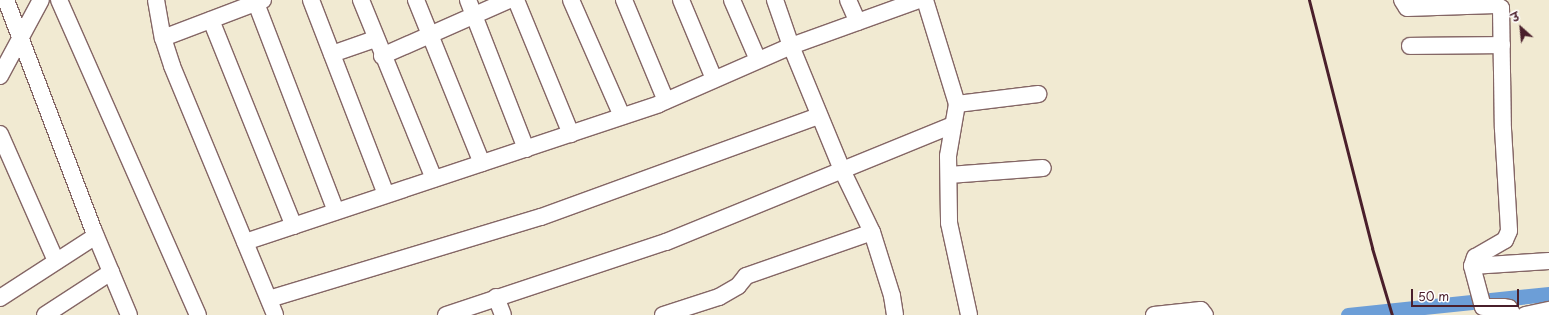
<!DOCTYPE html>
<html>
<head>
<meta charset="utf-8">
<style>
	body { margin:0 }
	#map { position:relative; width:1549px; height:315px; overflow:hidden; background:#f1ead2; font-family:"Playpen Sans","Playpen Sans Deva",sans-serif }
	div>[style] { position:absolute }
	.canal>* { height:15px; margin:-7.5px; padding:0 7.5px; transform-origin:7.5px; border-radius:7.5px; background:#6c9ed7 }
	.roads { filter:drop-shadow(1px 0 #846665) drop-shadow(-1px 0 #846665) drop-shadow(0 1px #846665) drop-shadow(0 -1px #846665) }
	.minor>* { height:16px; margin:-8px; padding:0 8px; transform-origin:8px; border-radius:8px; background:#fff }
	.rail>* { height:3px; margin:-1.5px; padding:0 1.5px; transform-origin:1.5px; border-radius:1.5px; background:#4a1f2b }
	span { translate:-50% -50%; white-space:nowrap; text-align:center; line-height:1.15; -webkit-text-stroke:3px #fff; paint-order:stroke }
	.north { position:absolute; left:1501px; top:8px; width:40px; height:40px; -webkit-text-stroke:3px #fff; paint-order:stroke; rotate:333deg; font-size:11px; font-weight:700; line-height:16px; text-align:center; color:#4a1f2b }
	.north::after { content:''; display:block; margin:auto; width:14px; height:18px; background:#4a1f2b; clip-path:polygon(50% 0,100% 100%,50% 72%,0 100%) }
	.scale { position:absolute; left:1411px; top:289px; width:108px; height:18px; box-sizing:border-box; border:2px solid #4a1f2b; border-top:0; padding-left:5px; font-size:12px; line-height:14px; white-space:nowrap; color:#4a1f2b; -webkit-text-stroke:3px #fff; paint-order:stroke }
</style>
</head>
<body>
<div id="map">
	<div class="canal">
		<i style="left:1348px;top:315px;width:202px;rotate:-6deg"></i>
	</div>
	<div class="roads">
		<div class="minor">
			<i style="left:6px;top:0;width:245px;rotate:69.2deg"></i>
			<i style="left:93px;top:229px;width:93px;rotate:67.3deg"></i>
			<i style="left:59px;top:0;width:344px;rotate:66.2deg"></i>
			<i style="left:156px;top:0;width:39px;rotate:80deg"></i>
			<i style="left:163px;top:38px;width:29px;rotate:72deg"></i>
			<i style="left:172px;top:66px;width:269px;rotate:67.5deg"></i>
			<i style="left:311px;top:0;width:208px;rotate:68.9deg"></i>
			<i style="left:361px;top:0;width:193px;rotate:67.8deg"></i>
			<i style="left:416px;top:0;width:176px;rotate:68deg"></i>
			<i style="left:468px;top:0;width:160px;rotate:68.7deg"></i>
			<i style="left:516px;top:0;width:145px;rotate:67.7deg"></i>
			<i style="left:571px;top:0;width:127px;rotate:66.3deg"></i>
			<i style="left:624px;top:0;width:109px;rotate:67.4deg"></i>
			<i style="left:681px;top:0;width:86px;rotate:67.3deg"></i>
			<i style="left:732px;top:0;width:65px;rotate:66.6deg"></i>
			<i style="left:775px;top:0;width:49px;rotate:70.8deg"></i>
			<i style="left:791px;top:46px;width:134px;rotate:67.6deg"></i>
			<i style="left:842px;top:170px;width:69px;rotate:64.2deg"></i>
			<i style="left:872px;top:232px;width:67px;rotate:72.6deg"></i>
			<i style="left:892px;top:296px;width:19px;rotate:81deg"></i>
			<i style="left:848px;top:0;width:24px;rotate:66deg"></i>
			<i style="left:925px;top:0;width:109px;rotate:72.9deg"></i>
			<i style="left:957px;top:104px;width:53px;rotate:99.8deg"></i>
			<i style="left:948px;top:156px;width:67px;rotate:89.1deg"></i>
			<i style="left:949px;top:223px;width:94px;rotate:77.7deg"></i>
			<i style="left:1402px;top:0;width:9px;rotate:58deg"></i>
			<i style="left:1407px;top:8px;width:89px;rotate:-1.9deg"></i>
			<i style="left:1496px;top:5px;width:6px;rotate:31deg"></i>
			<i style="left:1501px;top:8px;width:121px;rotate:89.1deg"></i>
			<i style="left:1503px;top:129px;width:102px;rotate:86.6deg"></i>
			<i style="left:1509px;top:231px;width:10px;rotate:114deg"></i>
			<i style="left:1505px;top:240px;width:34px;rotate:150deg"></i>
			<i style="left:1475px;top:257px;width:9px;rotate:108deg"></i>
			<i style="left:1472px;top:266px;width:42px;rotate:75deg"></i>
			<i style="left:1483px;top:307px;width:20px"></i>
			<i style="left:1503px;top:307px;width:6px;rotate:9deg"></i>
			<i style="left:1509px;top:308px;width:8px;rotate:60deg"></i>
			<i style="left:256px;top:3px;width:223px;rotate:69deg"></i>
			<i style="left:211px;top:20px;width:222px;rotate:68.1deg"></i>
			<i style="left:163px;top:38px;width:107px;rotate:-20.8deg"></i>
			<i style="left:1410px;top:46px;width:92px;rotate:-0.6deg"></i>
			<i style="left:332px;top:54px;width:46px;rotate:-19.2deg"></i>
			<i style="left:382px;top:56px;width:139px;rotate:-23.8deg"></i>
			<i style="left:0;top:76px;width:86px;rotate:-61.7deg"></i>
			<i style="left:957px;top:104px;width:82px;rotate:-7deg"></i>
			<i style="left:0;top:134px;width:139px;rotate:66.2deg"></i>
			<i style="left:949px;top:175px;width:94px;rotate:-4.3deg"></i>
			<i style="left:245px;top:242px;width:436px;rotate:-18.4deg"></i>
			<i style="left:659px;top:104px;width:144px;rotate:-23.7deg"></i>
			<i style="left:791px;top:46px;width:136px;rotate:-19.8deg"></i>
			<i style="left:1472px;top:266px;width:77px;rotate:-3.7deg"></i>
			<i style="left:496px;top:297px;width:19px;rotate:69deg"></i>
			<i style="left:0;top:298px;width:114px;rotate:-32.9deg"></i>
			<i style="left:269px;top:299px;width:284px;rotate:-16.8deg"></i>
			<i style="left:541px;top:217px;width:296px;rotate:-20deg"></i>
			<i style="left:45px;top:315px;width:79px;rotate:-33.1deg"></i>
			<i style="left:446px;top:315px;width:232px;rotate:-18.4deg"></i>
			<i style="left:666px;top:242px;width:310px;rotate:-22.2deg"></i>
			<i style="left:663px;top:315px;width:59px;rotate:-17.8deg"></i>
			<i style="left:719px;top:297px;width:22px;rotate:-30deg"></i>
			<i style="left:738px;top:286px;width:13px;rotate:-51deg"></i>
			<i style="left:746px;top:276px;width:133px;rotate:-19.2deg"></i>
			<i style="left:1154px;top:315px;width:47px;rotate:-6.1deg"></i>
			<i style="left:1201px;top:310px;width:6px;rotate:51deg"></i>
			<i style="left:1525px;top:315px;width:25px;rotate:-12deg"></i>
		</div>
	</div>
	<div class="rail">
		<i style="left:1309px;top:0;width:256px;rotate:75.7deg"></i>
		<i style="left:1372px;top:248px;width:70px;rotate:73.4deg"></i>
	</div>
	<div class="north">उ</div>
	<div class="scale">50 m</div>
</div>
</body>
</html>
